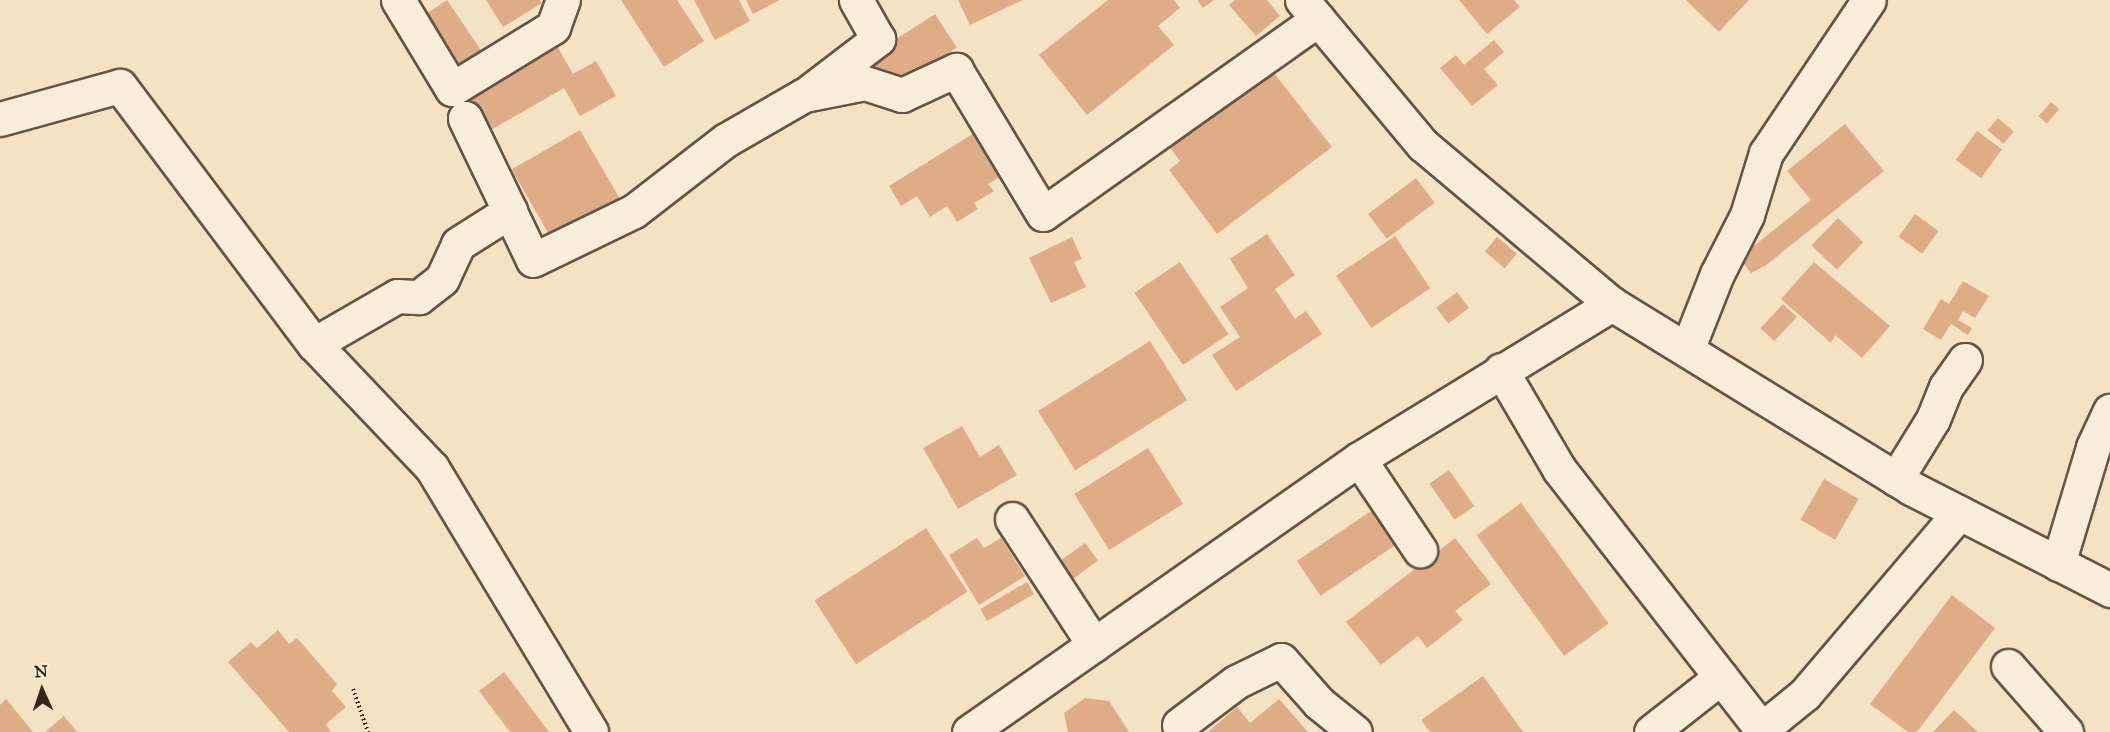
<!DOCTYPE html>
<html>
<head>
<meta charset="utf-8">
<style>
	body { margin:0 }
	#map { position:relative; width:2110px; height:732px; overflow:hidden; background:#f4e3c3; font-family:"IM FELL Great Primer",serif }
	div>[style] { position:absolute }
	.building>* { inset:0; background:#deac86; transform-origin:0 0 }
	.path>* { height:4px; margin-top:-2px; transform-origin:0; background:repeating-linear-gradient(90deg,#33261c 0 1.5px,transparent 0 4.5px) }
	.roads { filter:drop-shadow(2px 0 #635546) drop-shadow(-2px 0 #635546) drop-shadow(0 2px #635546) drop-shadow(0 -2px #635546) }
	.minor>* { height:33px; margin:-16.5px; padding:0 16.5px; transform-origin:16.5px; border-radius:16.5px; background:#f8edd8 }
	.tertiary>* { height:33px; margin:-16.5px; padding:0 16.5px; transform-origin:16.5px; border-radius:16.5px; background:#f8edd8 }
	.secondary>* { height:33px; margin:-16.5px; padding:0 16.5px; transform-origin:16.5px; border-radius:16.5px; background:#f8edd8 }
	span { translate:-50% -50%; white-space:nowrap; text-align:center; line-height:1.15; -webkit-text-stroke:5px #f8edd8; paint-order:stroke }
	.north { position:absolute; left:12px; top:660px; width:60px; height:60px; -webkit-text-stroke:4px #f8edd8; paint-order:stroke; rotate:357deg; font-size:16px; font-weight:700; line-height:24px; text-align:center; color:#33261c }
	.north::after { content:''; display:block; margin:auto; width:21px; height:27px; background:#33261c; clip-path:polygon(50% 0,100% 100%,50% 72%,0 100%) }
</style>
</head>
<body>
<div id="map">
	<div class="building">
		<i style="left:447px;top:0;width:68px;height:25px;rotate:56deg"></i>
		<i style="clip-path:polygon(486px 0,540px 0,542px 3px,503px 27px)"></i>
		<i style="clip-path:polygon(621px 0,677px 0,704px 41px,664px 67px)"></i>
		<i style="clip-path:polygon(694px 0,739px 0,750px 21px,715px 40px)"></i>
		<i style="clip-path:polygon(746px 0,780px 0,753px 14px)"></i>
		<i style="clip-path:polygon(958px 0,1023px 0,970px 25px)"></i>
		<i style="clip-path:polygon(1108px 0,1174px 0,1180px 8px,1158px 26px,1174px 45px,1087px 115px,1039px 55px)"></i>
		<i style="clip-path:polygon(1197px 0,1214px 0,1203px 8px)"></i>
		<i style="clip-path:polygon(1235px 0,1267px 0,1280px 16px,1256px 36px,1229px 5px)"></i>
		<i style="clip-path:polygon(1459px 0,1514px 0,1520px 7px,1487px 34px)"></i>
		<i style="clip-path:polygon(1686px 0,1749px 0,1719px 32px)"></i>
		<i style="left:935px;top:14px;width:40px;height:80px;rotate:57deg"></i>
		<i style="clip-path:polygon(553px 39px,573px 74px,596px 61px,616px 96px,580px 116px,564px 88px,484px 134px,460px 92px)"></i>
		<i style="clip-path:polygon(1494px 40px,1504px 52px,1484px 69px,1498px 85px,1472px 106px,1440px 68px,1456px 55px,1464px 65px)"></i>
		<i style="clip-path:polygon(1270px 68px,1332px 147px,1217px 234px,1169px 170px,1180px 161px,1168px 145px)"></i>
		<i style="left:2051px;top:102px;width:11px;height:19px;rotate:41deg"></i>
		<i style="left:1998px;top:118px;width:21px;height:16px;rotate:41deg"></i>
		<i style="clip-path:polygon(1845px 124px,1884px 171px,1765px 266px,1751px 273px,1739px 258px,1811px 200px,1787px 171px)"></i>
		<i style="left:580px;top:130px;width:80px;height:79px;rotate:60deg"></i>
		<i style="clip-path:polygon(979px 130px,1006px 173px,988px 184px,994px 191px,974px 203px,978px 209px,957px 222px,947px 206px,930px 217px,917px 196px,901px 206px,889px 186px)"></i>
		<i style="left:1977px;top:131px;width:31px;height:36px;rotate:36deg"></i>
		<i style="left:1416px;top:178px;width:31px;height:60px;rotate:53deg"></i>
		<i style="left:1915px;top:214px;width:29px;height:28px;rotate:36deg"></i>
		<i style="left:1838px;top:218px;width:35px;height:38px;rotate:44deg"></i>
		<i style="clip-path:polygon(1267px 234px,1295px 275px,1275px 289px,1295px 319px,1306px 311px,1322px 334px,1236px 391px,1212px 355px,1240px 337px,1220px 307px,1248px 288px,1230px 259px)"></i>
		<i style="left:1395px;top:236px;width:63px;height:71px;rotate:56deg"></i>
		<i style="clip-path:polygon(1072px 237px,1082px 259px,1074px 262px,1086px 287px,1051px 303px,1029px 258px)"></i>
		<i style="left:1497px;top:237px;width:26px;height:19px;rotate:40deg"></i>
		<i style="left:1180px;top:262px;width:87px;height:55px;rotate:56deg"></i>
		<i style="clip-path:polygon(1814px 262px,1890px 326px,1862px 358px,1835px 335px,1831px 343px,1781px 299px)"></i>
		<i style="clip-path:polygon(1963px 281px,1989px 296px,1975px 318px,1963px 311px,1958px 320px,1972px 328px,1968px 335px,1951px 324px,1941px 340px,1923px 329px,1941px 299px,1949px 304px)"></i>
		<i style="left:1457px;top:292px;width:20px;height:26px;rotate:53deg"></i>
		<i style="left:1783px;top:304px;width:19px;height:33px;rotate:43deg"></i>
		<i style="left:1150px;top:341px;width:70px;height:132px;rotate:58deg"></i>
		<i style="clip-path:polygon(962px 426px,980px 457px,999px 445px,1017px 475px,958px 509px,923px 448px)"></i>
		<i style="left:1148px;top:448px;width:66px;height:87px;rotate:58deg"></i>
		<i style="left:1449px;top:470px;width:44px;height:24px;rotate:55deg"></i>
		<i style="left:1824px;top:479px;width:40px;height:47px;rotate:30deg"></i>
		<i style="left:1521px;top:503px;width:149px;height:55px;rotate:54deg"></i>
		<i style="left:1374px;top:509px;width:42px;height:93px;rotate:56deg"></i>
		<i style="left:926px;top:528px;width:76px;height:133px;rotate:57deg"></i>
		<i style="clip-path:polygon(977px 538px,984px 548px,1001px 538px,1025px 576px,979px 605px,949px 555px)"></i>
		<i style="clip-path:polygon(1455px 538px,1491px 584px,1455px 611px,1463px 620px,1427px 648px,1418px 636px,1381px 665px,1346px 622px)"></i>
		<i style="left:1085px;top:543px;width:22px;height:37px;rotate:54deg"></i>
		<i style="left:1027px;top:582px;width:14px;height:54px;rotate:60deg"></i>
		<i style="clip-path:polygon(1952px 595px,1995px 628px,1917px 732px,1908px 732px,1870px 704px)"></i>
		<i style="clip-path:polygon(278px 630px,289px 644px,297px 638px,337px 684px,332px 691px,346px 707px,326px 724px,331px 732px,289px 732px,228px 662px,251px 642px,257px 648px)"></i>
		<i style="clip-path:polygon(504px 672px,549px 732px,510px 732px,479px 691px)"></i>
		<i style="clip-path:polygon(1483px 676px,1523px 732px,1430px 732px,1421px 720px)"></i>
		<i style="clip-path:polygon(1085px 698px,1109px 701px,1129px 732px,1068px 732px,1064px 713px)"></i>
		<i style="clip-path:polygon(6px 699px,33px 732px,0 732px,0 705px)"></i>
		<i style="clip-path:polygon(1279px 699px,1308px 732px,1208px 732px,1237px 707px,1250px 723px)"></i>
		<i style="clip-path:polygon(1954px 710px,1978px 732px,1933px 732px)"></i>
		<i style="clip-path:polygon(64px 716px,77px 732px,45px 732px)"></i>
	</div>
	<div class="path">
		<i style="left:353px;top:689px;width:46px;rotate:70.8deg"></i>
	</div>
	<div class="roads">
		<div class="minor">
			<i style="left:398px;top:0;width:104px;rotate:58.8deg"></i>
			<i style="left:452px;top:89px;width:119px;rotate:-31.5deg"></i>
			<i style="left:553px;top:27px;width:29px;rotate:-70deg"></i>
			<i style="left:810px;top:91px;width:86px;rotate:-37.4deg"></i>
			<i style="left:878px;top:39px;width:45px;rotate:-119.4deg"></i>
			<i style="left:0;top:119px;width:124px;rotate:-15.4deg"></i>
			<i style="left:120px;top:86px;width:323px;rotate:53.1deg"></i>
			<i style="left:314px;top:344px;width:171px;rotate:46.4deg"></i>
			<i style="left:432px;top:468px;width:308px;rotate:58.9deg"></i>
			<i style="left:314px;top:344px;width:96px;rotate:-30deg"></i>
			<i style="left:397px;top:296px;width:22px;rotate:3deg"></i>
			<i style="left:419px;top:297px;width:29px;rotate:-38deg"></i>
			<i style="left:442px;top:279px;width:38px;rotate:-65deg"></i>
			<i style="left:458px;top:244px;width:62px;rotate:-32.4deg"></i>
			<i style="left:510px;top:211px;width:103px;rotate:-115.8deg"></i>
			<i style="left:465px;top:118px;width:157px;rotate:64.4deg"></i>
			<i style="left:533px;top:260px;width:112px;rotate:-25.9deg"></i>
			<i style="left:634px;top:211px;width:116px;rotate:-37.7deg"></i>
			<i style="left:726px;top:140px;width:90px;rotate:-30deg"></i>
			<i style="left:804px;top:95px;width:62px;rotate:-11.1deg"></i>
			<i style="left:865px;top:83px;width:39px;rotate:18deg"></i>
			<i style="left:902px;top:95px;width:60px;rotate:-24.8deg"></i>
			<i style="left:956px;top:70px;width:168px;rotate:58.9deg"></i>
			<i style="left:1043px;top:214px;width:337px;rotate:-35.3deg"></i>
			<i style="left:1687px;top:350px;width:82px;rotate:-68.5deg"></i>
			<i style="left:1717px;top:274px;width:66px;rotate:-63deg"></i>
			<i style="left:1747px;top:215px;width:65px;rotate:-73deg"></i>
			<i style="left:1766px;top:153px;width:184px;rotate:-56.1deg"></i>
			<i style="left:1501px;top:370px;width:115px;rotate:59.6deg"></i>
			<i style="left:1559px;top:469px;width:333px;rotate:52.1deg"></i>
			<i style="left:1359px;top:459px;width:110px;rotate:56.2deg"></i>
			<i style="left:1896px;top:479px;width:70px;rotate:-58.3deg"></i>
			<i style="left:1933px;top:419px;width:35px;rotate:-68deg"></i>
			<i style="left:1946px;top:387px;width:33px;rotate:-55deg"></i>
			<i style="left:1012px;top:519px;width:150px;rotate:56.9deg"></i>
			<i style="left:2058px;top:564px;width:122px;rotate:-73.3deg"></i>
			<i style="left:2093px;top:447px;width:40px;rotate:-65deg"></i>
			<i style="left:2008px;top:666px;width:88px;rotate:48.7deg"></i>
			<i style="left:1179px;top:725px;width:71px;rotate:-37deg"></i>
			<i style="left:1236px;top:682px;width:50px;rotate:-26.1deg"></i>
			<i style="left:1281px;top:660px;width:57px;rotate:48.5deg"></i>
			<i style="left:1319px;top:703px;width:46px;rotate:38.9deg"></i>
			<i style="left:1762px;top:729px;width:55px;rotate:-39.1deg"></i>
			<i style="left:1805px;top:694px;width:238px;rotate:-49.6deg"></i>
			<i style="left:1651px;top:732px;width:89px;rotate:-38.2deg"></i>
		</div>
		<div class="tertiary">
			<i style="left:969px;top:732px;width:476px;rotate:-35deg"></i>
			<i style="left:1359px;top:459px;width:297px;rotate:-31.5deg"></i>
		</div>
		<div class="secondary">
			<i style="left:1302px;top:0;width:189px;rotate:50.2deg"></i>
			<i style="left:1423px;top:145px;width:247px;rotate:40.1deg"></i>
			<i style="left:1612px;top:304px;width:351px;rotate:31.6deg"></i>
			<i style="left:1911px;top:488px;width:224px;rotate:27.1deg"></i>
		</div>
	</div>
	<div class="north">N</div>
</div>
</body>
</html>
